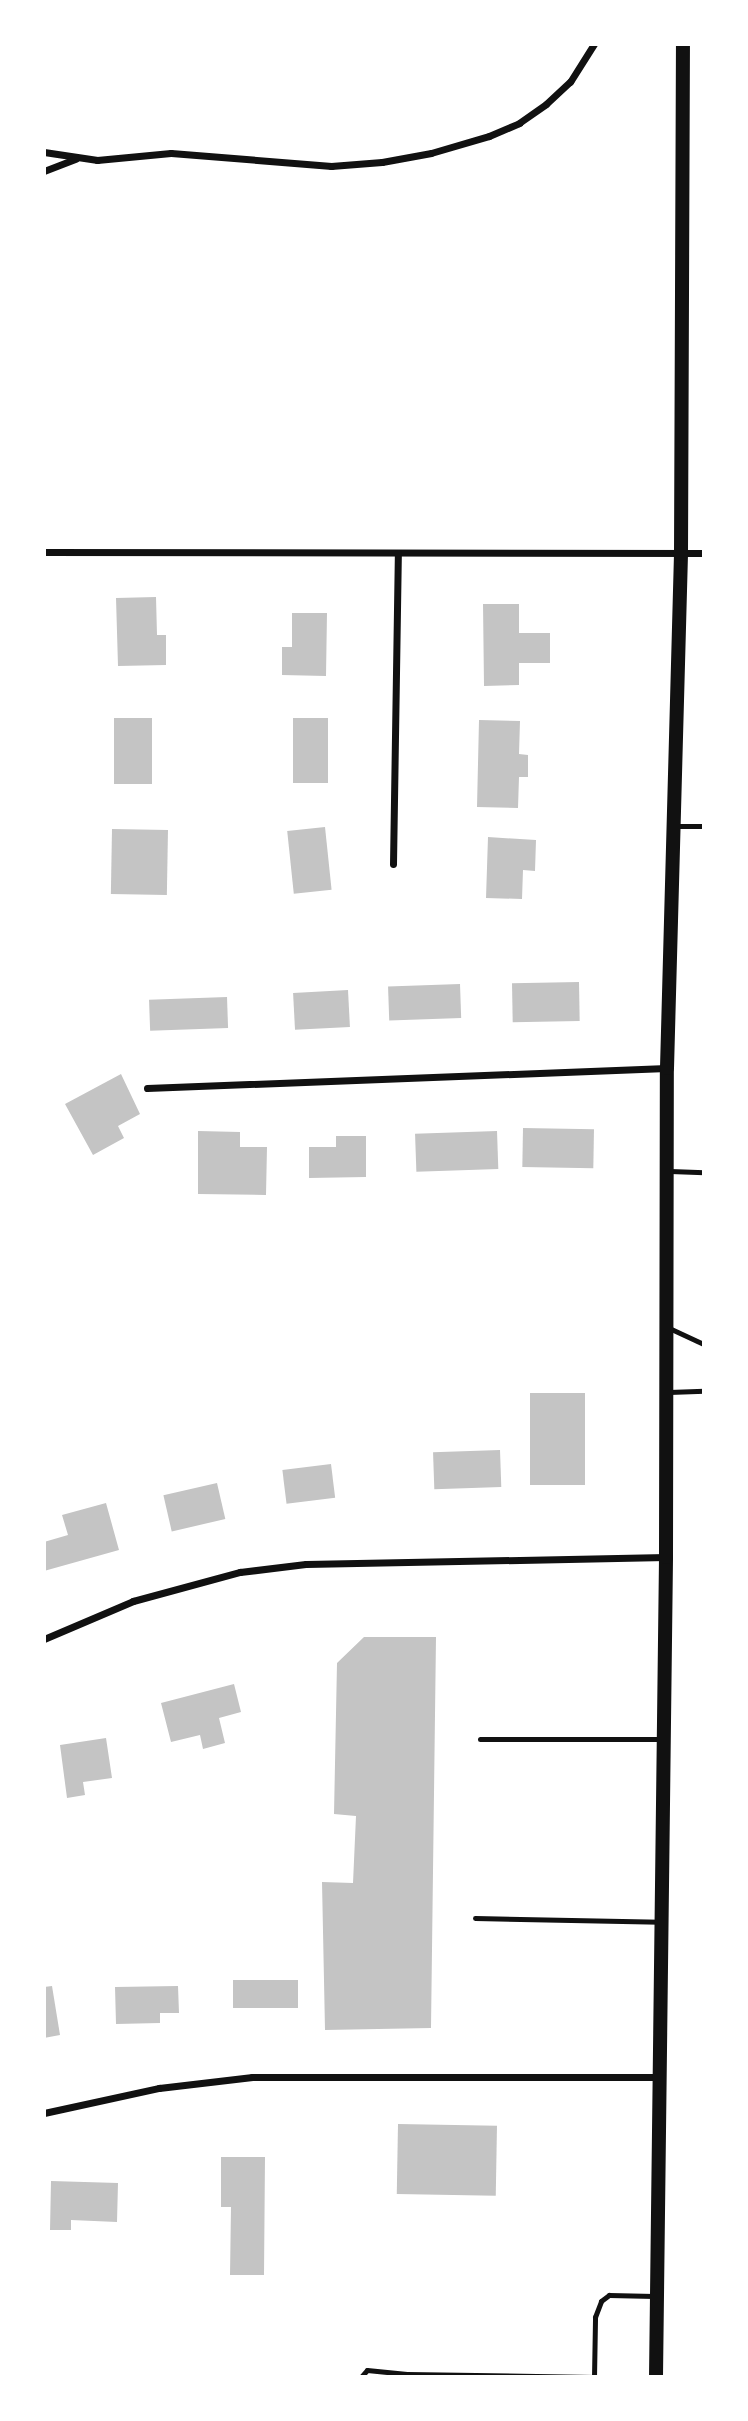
<!DOCTYPE html>
<html>
<head>
<meta charset="utf-8">
<style>
	body { margin:0 }
	#map { position:relative; width:748px; height:2421px; overflow:hidden; background:#fff; font-family:Roboto,sans-serif }
	div>[style] { position:absolute }
	.building>* { inset:0; background:#c4c4c4; transform-origin:0 0 }
	.service>* { height:5px; margin:-2.5px; padding:0 2.5px; transform-origin:2.5px; border-radius:2.5px; background:#111 }
	.minor>* { height:7px; margin:-3.5px; padding:0 3.5px; transform-origin:3.5px; border-radius:3.5px; background:#111 }
	.secondary>* { height:14px; margin:-7px; padding:0 7px; transform-origin:7px; border-radius:7px; background:#111 }
	span { translate:-50% -50%; white-space:nowrap; text-align:center; line-height:1.15; -webkit-text-stroke:5px #fff; paint-order:stroke }
	.frame { position:absolute; inset:0; border:46px solid #fff; pointer-events:none }
</style>
</head>
<body>
<div id="map">
	<div class="building">
		<i style="clip-path:polygon(156px 597px,157px 635px,166px 635px,166px 665px,118px 666px,116px 598px)"></i>
		<i style="clip-path:polygon(483px 604px,519px 604px,519px 633px,550px 633px,550px 663px,519px 663px,519px 685px,484px 686px)"></i>
		<i style="clip-path:polygon(292px 613px,327px 613px,326px 676px,282px 675px,282px 647px,292px 647px)"></i>
		<i style="left:114px;top:718px;width:38px;height:66px"></i>
		<i style="left:293px;top:718px;width:35px;height:65px"></i>
		<i style="clip-path:polygon(479px 720px,520px 721px,519px 754px,528px 755px,528px 777px,519px 777px,518px 808px,477px 807px)"></i>
		<i style="left:325px;top:827px;width:63px;height:38px;rotate:84deg"></i>
		<i style="left:112px;top:829px;width:56px;height:65px;rotate:1deg"></i>
		<i style="clip-path:polygon(488px 837px,536px 840px,535px 871px,523px 870px,522px 899px,486px 898px)"></i>
		<i style="left:579px;top:982px;width:39px;height:67px;rotate:89deg"></i>
		<i style="left:460px;top:984px;width:34px;height:72px;rotate:88deg"></i>
		<i style="left:348px;top:990px;width:37px;height:55px;rotate:87deg"></i>
		<i style="left:227px;top:997px;width:31px;height:78px;rotate:88deg"></i>
		<i style="clip-path:polygon(121px 1074px,140px 1114px,118px 1126px,124px 1138px,93px 1155px,65px 1104px)"></i>
		<i style="left:523px;top:1128px;width:71px;height:39px;rotate:1deg"></i>
		<i style="clip-path:polygon(198px 1131px,240px 1132px,240px 1147px,267px 1147px,266px 1195px,198px 1194px)"></i>
		<i style="left:497px;top:1131px;width:38px;height:82px;rotate:88deg"></i>
		<i style="clip-path:polygon(336px 1136px,366px 1136px,366px 1177px,309px 1178px,309px 1147px,336px 1147px)"></i>
		<i style="left:530px;top:1393px;width:55px;height:92px"></i>
		<i style="left:500px;top:1450px;width:37px;height:67px;rotate:88deg"></i>
		<i style="left:331px;top:1464px;width:34px;height:49px;rotate:83deg"></i>
		<i style="left:217px;top:1483px;width:37px;height:55px;rotate:77deg"></i>
		<i style="clip-path:polygon(106px 1503px,119px 1550px,44px 1571px,44px 1542px,68px 1535px,62px 1515px)"></i>
		<i style="clip-path:polygon(364px 1637px,436px 1637px,431px 2028px,325px 2030px,322px 1882px,353px 1883px,356px 1816px,334px 1814px,337px 1663px)"></i>
		<i style="clip-path:polygon(234px 1684px,241px 1712px,219px 1718px,225px 1743px,203px 1749px,200px 1735px,171px 1742px,161px 1703px)"></i>
		<i style="clip-path:polygon(106px 1738px,112px 1778px,83px 1782px,85px 1795px,67px 1798px,60px 1745px)"></i>
		<i style="left:298px;top:1980px;width:28px;height:65px;rotate:90deg"></i>
		<i style="clip-path:polygon(52px 1986px,60px 2035px,44px 2038px,44px 1987px)"></i>
		<i style="clip-path:polygon(178px 1986px,179px 2013px,160px 2013px,160px 2023px,116px 2024px,115px 1987px)"></i>
		<i style="left:398px;top:2124px;width:99px;height:70px;rotate:1deg"></i>
		<i style="clip-path:polygon(221px 2157px,265px 2157px,264px 2275px,230px 2275px,231px 2207px,221px 2207px)"></i>
		<i style="clip-path:polygon(51px 2181px,118px 2183px,117px 2222px,71px 2220px,71px 2230px,50px 2230px)"></i>
	</div>
	<div class="service">
		<i style="left:677px;top:826px;width:27px"></i>
		<i style="left:670px;top:1171px;width:34px;rotate:2deg"></i>
		<i style="left:669px;top:1328px;width:38px;rotate:25deg"></i>
		<i style="left:669px;top:1392px;width:35px;rotate:-2deg"></i>
		<i style="left:480px;top:1739px;width:181px"></i>
		<i style="left:475px;top:1918px;width:185px;rotate:1.2deg"></i>
		<i style="left:361px;top:2377px;width:9px;rotate:-49deg"></i>
		<i style="left:367px;top:2370px;width:40px;rotate:5.7deg"></i>
		<i style="left:407px;top:2374px;width:187px;rotate:0.9deg"></i>
		<i style="left:594px;top:2377px;width:60px;rotate:-89deg"></i>
		<i style="left:595px;top:2317px;width:17px;rotate:-69deg"></i>
		<i style="left:601px;top:2301px;width:10px;rotate:-37deg"></i>
		<i style="left:609px;top:2295px;width:45px;rotate:1.3deg"></i>
	</div>
	<div class="minor">
		<i style="left:44px;top:152px;width:54px;rotate:8.6deg"></i>
		<i style="left:97px;top:160px;width:74px;rotate:-5.4deg"></i>
		<i style="left:171px;top:153px;width:161px;rotate:4.6deg"></i>
		<i style="left:331px;top:166px;width:51px;rotate:-4.5deg"></i>
		<i style="left:382px;top:162px;width:50px;rotate:-10.4deg"></i>
		<i style="left:431px;top:153px;width:60px;rotate:-16.3deg"></i>
		<i style="left:489px;top:136px;width:33px;rotate:-23deg"></i>
		<i style="left:519px;top:123px;width:33px;rotate:-35deg"></i>
		<i style="left:546px;top:104px;width:33px;rotate:-43deg"></i>
		<i style="left:570px;top:82px;width:45px;rotate:-57.7deg"></i>
		<i style="left:44px;top:171px;width:34px;rotate:-21deg"></i>
		<i style="left:44px;top:552px;width:660px;rotate:0.09deg"></i>
		<i style="left:393px;top:864px;width:311px;rotate:-89.1deg"></i>
		<i style="left:147px;top:1088px;width:520px;rotate:-2.2deg"></i>
		<i style="left:44px;top:1639px;width:97px;rotate:-23.1deg"></i>
		<i style="left:133px;top:1601px;width:111px;rotate:-15.2deg"></i>
		<i style="left:240px;top:1572px;width:66px;rotate:-6.9deg"></i>
		<i style="left:306px;top:1564px;width:360px;rotate:-1.1deg"></i>
		<i style="left:44px;top:2113px;width:118px;rotate:-12.3deg"></i>
		<i style="left:159px;top:2088px;width:94px;rotate:-6.7deg"></i>
		<i style="left:252px;top:2077px;width:407px"></i>
	</div>
	<div class="secondary">
		<i style="left:656px;top:2377px;width:820px;rotate:-89.3deg"></i>
		<i style="left:666px;top:1557px;width:489px;rotate:-89.9deg"></i>
		<i style="left:667px;top:1068px;width:514px;rotate:-88.44deg"></i>
		<i style="left:681px;top:554px;width:510px;rotate:-89.78deg"></i>
	</div>
	<div class="frame"></div>
</div>
</body>
</html>
